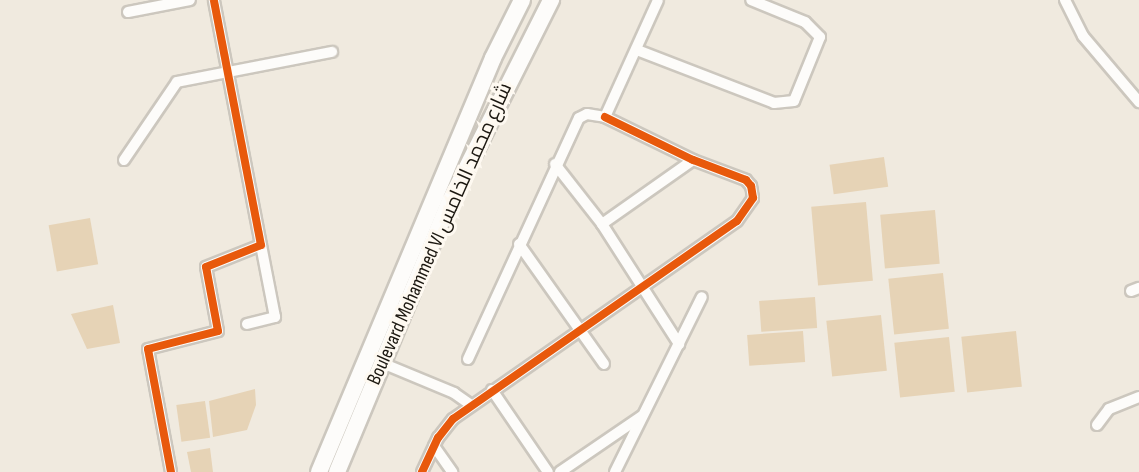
<!DOCTYPE html>
<html>
<head>
<meta charset="utf-8">
<style>
	body { margin:0 }
	#map { position:relative; width:1139px; height:472px; overflow:hidden; background:#f0eadf; font-family:"Sofia Sans Condensed",Cairo,sans-serif }
	div>[style] { position:absolute }
	.green>* { inset:0; background:#e6d3b6; transform-origin:0 0 }
	.roads { filter:drop-shadow(2px 0 #ccc7be) drop-shadow(-2px 0 #ccc7be) drop-shadow(0 2px #ccc7be) drop-shadow(0 -2px #ccc7be) }
	.minor>* { height:10px; margin:-5px; padding:0 5px; transform-origin:5px; border-radius:5px; background:#fdfcfa }
	.primary>* { height:16px; margin:-8px; padding:0 8px; transform-origin:8px; border-radius:8px; background:#fdfcfa }
	.cycleway>* { height:8px; margin:-4px; padding:0 4px; transform-origin:4px; border-radius:4px; background:#e8590c }
	span { translate:-50% -50%; white-space:nowrap; text-align:center; line-height:1.15; -webkit-text-stroke:6px #fef9f1; paint-order:stroke }
	.street-label { font-size:20px; color:#1b1710 }
</style>
</head>
<body>
<div id="map">
	<div class="green">
		<i style="left:884px;top:157px;width:30px;height:55px;rotate:82deg"></i>
		<i style="left:866px;top:202px;width:79px;height:55px;rotate:85deg"></i>
		<i style="left:935px;top:210px;width:54px;height:55px;rotate:85deg"></i>
		<i style="left:90px;top:218px;width:47px;height:42px;rotate:80deg"></i>
		<i style="left:943px;top:273px;width:56px;height:55px;rotate:84deg"></i>
		<i style="left:815px;top:297px;width:31px;height:56px;rotate:86deg"></i>
		<i style="clip-path:polygon(113px 305px,120px 343px,87px 349px,71px 314px)"></i>
		<i style="left:881px;top:315px;width:56px;height:55px;rotate:84deg"></i>
		<i style="left:803px;top:331px;width:31px;height:56px;rotate:86deg"></i>
		<i style="left:1016px;top:331px;width:56px;height:55px;rotate:84deg"></i>
		<i style="left:949px;top:337px;width:55px;height:55px;rotate:84deg"></i>
		<i style="clip-path:polygon(255px 389px,256px 405px,247px 430px,213px 437px,209px 401px)"></i>
		<i style="left:205px;top:401px;width:37px;height:29px;rotate:82deg"></i>
		<i style="clip-path:polygon(210px 448px,213px 472px,191px 472px,187px 452px)"></i>
	</div>
	<div class="roads">
		<div class="minor">
			<i style="left:1065px;top:0;width:40px;rotate:63.4deg"></i>
			<i style="left:1083px;top:36px;width:87px;rotate:49.7deg"></i>
			<i style="left:128px;top:12px;width:63px;rotate:-11deg"></i>
			<i style="left:637px;top:50px;width:147px;rotate:21.1deg"></i>
			<i style="left:774px;top:103px;width:20px;rotate:-6deg"></i>
			<i style="left:794px;top:101px;width:69px;rotate:-67.9deg"></i>
			<i style="left:820px;top:37px;width:21px;rotate:-135deg"></i>
			<i style="left:805px;top:22px;width:58px;rotate:-157.8deg"></i>
			<i style="left:124px;top:160px;width:94px;rotate:-55.8deg"></i>
			<i style="left:177px;top:82px;width:158px;rotate:-11deg"></i>
			<i style="left:555px;top:164px;width:76px;rotate:51.9deg"></i>
			<i style="left:602px;top:224px;width:143px;rotate:57.3deg"></i>
			<i style="left:602px;top:224px;width:111px;rotate:-35.1deg"></i>
			<i style="left:519px;top:244px;width:147px;rotate:54.7deg"></i>
			<i style="left:1131px;top:291px;width:9px;rotate:-21deg"></i>
			<i style="left:247px;top:324px;width:29px;rotate:-14deg"></i>
			<i style="left:275px;top:317px;width:73px;rotate:-101deg"></i>
			<i style="left:468px;top:359px;width:265px;rotate:-65.3deg"></i>
			<i style="left:579px;top:118px;width:9px;rotate:-27deg"></i>
			<i style="left:587px;top:114px;width:18px;rotate:9deg"></i>
			<i style="left:605px;top:117px;width:128px;rotate:-65.6deg"></i>
			<i style="left:382px;top:363px;width:78px;rotate:22.6deg"></i>
			<i style="left:454px;top:393px;width:21px;rotate:35deg"></i>
			<i style="left:492px;top:390px;width:99px;rotate:55.7deg"></i>
			<i style="left:1097px;top:425px;width:20px;rotate:-53deg"></i>
			<i style="left:1109px;top:409px;width:32px;rotate:-22deg"></i>
			<i style="left:434px;top:446px;width:32px;rotate:55deg"></i>
			<i style="left:171px;top:472px;width:125px;rotate:-100.6deg"></i>
			<i style="left:148px;top:349px;width:72px;rotate:-14.4deg"></i>
			<i style="left:218px;top:331px;width:65px;rotate:-100.6deg"></i>
			<i style="left:206px;top:267px;width:59px;rotate:-21.8deg"></i>
			<i style="left:261px;top:245px;width:249px;rotate:-100.9deg"></i>
			<i style="left:422px;top:472px;width:38px;rotate:-65deg"></i>
			<i style="left:438px;top:438px;width:24px;rotate:-52deg"></i>
			<i style="left:453px;top:419px;width:346px;rotate:-34.9deg"></i>
			<i style="left:737px;top:221px;width:28px;rotate:-55deg"></i>
			<i style="left:753px;top:198px;width:12px;rotate:-99deg"></i>
			<i style="left:751px;top:186px;width:8px;rotate:-130deg"></i>
			<i style="left:746px;top:180px;width:57px;rotate:-159.3deg"></i>
			<i style="left:693px;top:160px;width:98px;rotate:-154deg"></i>
			<i style="left:560px;top:472px;width:99px;rotate:-34.3deg"></i>
			<i style="left:615px;top:472px;width:195px;rotate:-63.6deg"></i>
		</div>
		<div class="primary">
			<i style="left:319px;top:472px;width:449px;rotate:-67.2deg"></i>
			<i style="left:493px;top:58px;width:65px;rotate:-63.4deg"></i>
			<i style="left:337px;top:472px;width:294px;rotate:-67.4deg"></i>
			<i style="left:450px;top:201px;width:225px;rotate:-63.3deg"></i>
		</div>
	</div>
	<div class="cycleway">
		<i style="left:171px;top:472px;width:125px;rotate:-100.6deg"></i>
		<i style="left:148px;top:349px;width:72px;rotate:-14.4deg"></i>
		<i style="left:218px;top:331px;width:65px;rotate:-100.6deg"></i>
		<i style="left:206px;top:267px;width:59px;rotate:-21.8deg"></i>
		<i style="left:261px;top:245px;width:249px;rotate:-100.9deg"></i>
		<i style="left:422px;top:472px;width:38px;rotate:-65deg"></i>
		<i style="left:438px;top:438px;width:24px;rotate:-52deg"></i>
		<i style="left:453px;top:419px;width:346px;rotate:-34.9deg"></i>
		<i style="left:737px;top:221px;width:28px;rotate:-55deg"></i>
		<i style="left:753px;top:198px;width:12px;rotate:-99deg"></i>
		<i style="left:751px;top:186px;width:8px;rotate:-130deg"></i>
		<i style="left:746px;top:180px;width:57px;rotate:-159.3deg"></i>
		<i style="left:693px;top:160px;width:98px;rotate:-154deg"></i>
	</div>
	<div class="street-label">
		<span style="left:440px;top:234px;rotate:-66deg">Boulevard Mohammed VI شارع محمد الخامس</span>
	</div>
</div>
</body>
</html>
